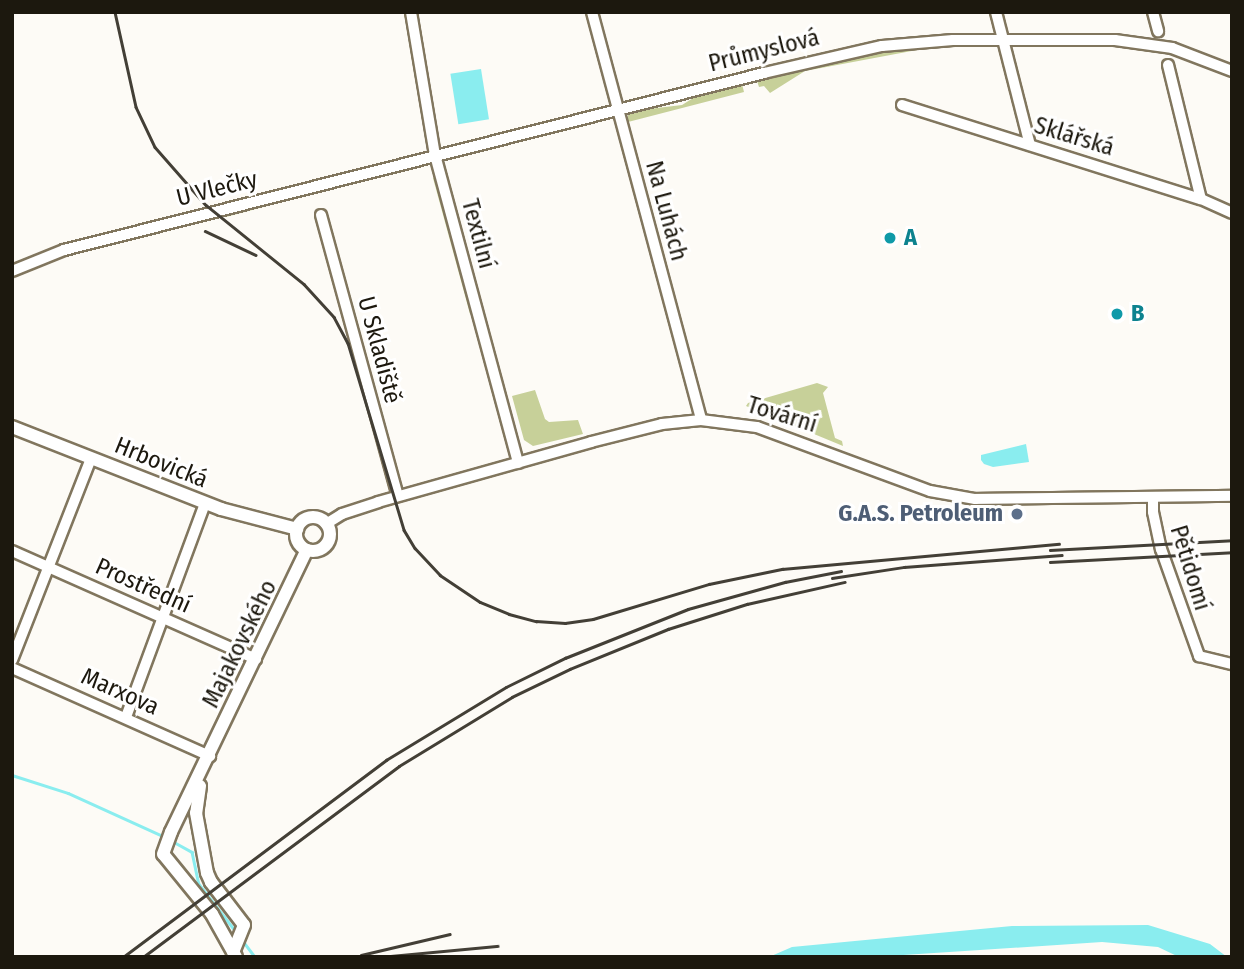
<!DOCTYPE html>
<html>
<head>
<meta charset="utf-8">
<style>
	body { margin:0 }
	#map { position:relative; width:1244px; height:969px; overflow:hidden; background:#fdfbf6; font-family:"Fira Sans Condensed",sans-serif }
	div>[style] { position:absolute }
	.green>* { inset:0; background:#c7d099; transform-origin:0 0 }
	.water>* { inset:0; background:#8aedef; transform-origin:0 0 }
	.stream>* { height:2.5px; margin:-1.25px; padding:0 1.25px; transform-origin:1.25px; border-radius:1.25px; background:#8aedef }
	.roads { filter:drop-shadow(2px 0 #81765e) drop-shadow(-2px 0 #81765e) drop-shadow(0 2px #81765e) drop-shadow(0 -2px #81765e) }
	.minor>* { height:10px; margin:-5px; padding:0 5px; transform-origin:5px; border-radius:5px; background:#fff }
	.major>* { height:12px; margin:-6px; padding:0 6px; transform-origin:6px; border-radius:6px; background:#fff }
	.major>.ring { margin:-6px; padding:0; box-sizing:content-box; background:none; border:12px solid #fff; border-radius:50% }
	.rail>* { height:2.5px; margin:-1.25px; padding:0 1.25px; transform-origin:1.25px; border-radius:1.25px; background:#433f36 }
	.dots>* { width:19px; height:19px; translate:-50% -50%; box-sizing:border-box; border:4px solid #fff; border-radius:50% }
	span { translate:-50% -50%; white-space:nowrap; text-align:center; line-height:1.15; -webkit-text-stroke:6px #fff; paint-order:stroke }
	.street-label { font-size:24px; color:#1c180e }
	.culture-label { font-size:24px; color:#0d838f; font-weight:700 }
	.left { translate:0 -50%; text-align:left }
	.service-label { font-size:24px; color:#4e5e75; font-weight:700 }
	.right { translate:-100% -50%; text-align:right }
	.frame { position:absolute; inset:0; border:14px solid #1c180e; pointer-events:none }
</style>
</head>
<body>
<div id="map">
	<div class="green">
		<i style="clip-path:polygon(987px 33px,883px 42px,806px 56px,882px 40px)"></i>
		<i style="clip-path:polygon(933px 47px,805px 71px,770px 93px,764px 86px,759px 87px,757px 81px,879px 53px)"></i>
		<i style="clip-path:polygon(742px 84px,744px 92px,628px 122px,628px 115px,632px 111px,682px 105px,698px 95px)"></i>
		<i style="clip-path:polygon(419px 165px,226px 217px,223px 215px)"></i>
		<i style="left:446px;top:169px;width:146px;height:3px;rotate:75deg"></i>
		<i style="clip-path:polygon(437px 177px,472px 310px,470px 314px,433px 178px)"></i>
		<i style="clip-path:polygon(817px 383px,828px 387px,823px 393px,835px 438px,842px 441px,843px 446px,746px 406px,748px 403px)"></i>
		<i style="clip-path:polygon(535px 390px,545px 419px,549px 422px,578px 420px,583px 434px,533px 446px,524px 440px,512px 396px)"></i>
	</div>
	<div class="water">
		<i style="left:481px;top:69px;width:51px;height:31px;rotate:81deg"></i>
		<i style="clip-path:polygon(1026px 444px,1029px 462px,993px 467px,984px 464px,981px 460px,981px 455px)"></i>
		<i style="clip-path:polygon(1148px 925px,1210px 944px,1227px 957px,1179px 957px,1158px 947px,1102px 942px,873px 957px,769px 957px,792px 947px,1012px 926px)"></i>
	</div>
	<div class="stream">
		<i style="left:12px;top:775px;width:59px;rotate:17.8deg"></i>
		<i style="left:68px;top:793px;width:107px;rotate:24.4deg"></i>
		<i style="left:174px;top:842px;width:21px;rotate:29deg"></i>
		<i style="left:192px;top:852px;width:33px;rotate:78deg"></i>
		<i style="left:199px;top:884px;width:62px;rotate:52.2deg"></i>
		<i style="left:243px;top:941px;width:20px;rotate:53deg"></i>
	</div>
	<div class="roads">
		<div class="minor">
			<i style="left:411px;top:12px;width:145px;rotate:80.5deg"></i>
			<i style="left:435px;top:155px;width:319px;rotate:74.9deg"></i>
			<i style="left:592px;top:12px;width:422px;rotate:75deg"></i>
			<i style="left:996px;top:12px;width:137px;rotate:75.7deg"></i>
			<i style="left:1153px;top:12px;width:20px;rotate:75deg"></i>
			<i style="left:1168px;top:65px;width:138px;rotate:76.2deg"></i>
			<i style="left:902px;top:105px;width:313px;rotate:17.5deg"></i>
			<i style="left:1201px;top:199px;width:34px;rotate:24deg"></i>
			<i style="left:321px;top:215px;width:291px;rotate:74.7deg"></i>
			<i style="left:12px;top:271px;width:56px;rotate:-22deg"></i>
			<i style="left:64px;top:250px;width:722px;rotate:-14.19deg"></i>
			<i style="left:764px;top:73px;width:121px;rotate:-12.9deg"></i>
			<i style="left:882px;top:46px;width:71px;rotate:-4.8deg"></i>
			<i style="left:953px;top:40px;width:162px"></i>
			<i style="left:1115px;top:40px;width:58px;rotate:8deg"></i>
			<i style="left:1172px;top:48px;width:64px;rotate:21deg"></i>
			<i style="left:1153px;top:497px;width:15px;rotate:90deg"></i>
			<i style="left:1153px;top:512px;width:38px;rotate:78deg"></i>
			<i style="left:1161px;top:549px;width:114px;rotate:70.4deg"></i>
			<i style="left:1199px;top:656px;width:34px;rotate:14deg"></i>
			<i style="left:326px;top:524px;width:19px;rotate:-32deg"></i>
			<i style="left:342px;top:514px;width:38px;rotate:-18deg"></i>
			<i style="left:378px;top:502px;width:221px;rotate:-15.7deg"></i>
			<i style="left:591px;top:442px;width:73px;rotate:-14.2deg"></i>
			<i style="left:662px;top:424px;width:39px;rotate:-6deg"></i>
			<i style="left:701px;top:420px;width:56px;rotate:7.1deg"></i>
			<i style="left:757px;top:427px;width:184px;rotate:20.3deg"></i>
			<i style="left:930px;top:491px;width:46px;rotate:10.1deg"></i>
			<i style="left:975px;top:499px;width:257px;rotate:-0.7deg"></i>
			<i style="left:12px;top:551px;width:267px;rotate:23.9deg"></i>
			<i style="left:12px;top:660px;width:217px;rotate:-68.6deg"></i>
			<i style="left:12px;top:668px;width:217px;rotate:24deg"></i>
			<i style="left:126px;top:717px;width:228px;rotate:-69.7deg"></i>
		</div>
		<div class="major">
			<i style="left:12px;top:427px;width:225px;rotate:21.4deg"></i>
			<i style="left:221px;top:509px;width:79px;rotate:14.7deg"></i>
			<i class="ring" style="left:296px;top:517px;width:22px;height:22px"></i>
			<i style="left:200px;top:786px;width:27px;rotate:98deg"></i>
			<i style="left:196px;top:813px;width:61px;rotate:79.6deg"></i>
			<i style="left:207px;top:873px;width:10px;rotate:66deg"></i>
			<i style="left:211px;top:882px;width:54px;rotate:52.5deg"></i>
			<i style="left:244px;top:925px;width:29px;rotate:112deg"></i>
			<i style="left:236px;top:957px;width:49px;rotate:-119.2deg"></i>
			<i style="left:212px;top:914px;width:77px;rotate:-129.2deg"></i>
			<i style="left:163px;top:854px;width:23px;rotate:-70deg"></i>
			<i style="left:171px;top:832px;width:313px;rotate:-64.3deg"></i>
		</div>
	</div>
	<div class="rail">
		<i style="left:115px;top:12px;width:97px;rotate:77.5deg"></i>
		<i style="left:136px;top:107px;width:44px;rotate:64.6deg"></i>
		<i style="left:155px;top:147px;width:77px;rotate:48.7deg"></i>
		<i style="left:206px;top:205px;width:126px;rotate:38.9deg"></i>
		<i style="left:304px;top:284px;width:45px;rotate:47.7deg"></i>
		<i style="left:334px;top:317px;width:30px;rotate:62deg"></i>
		<i style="left:348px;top:343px;width:195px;rotate:73.3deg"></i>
		<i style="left:404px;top:530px;width:21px;rotate:59deg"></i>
		<i style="left:415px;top:548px;width:37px;rotate:47deg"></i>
		<i style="left:440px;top:575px;width:48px;rotate:34deg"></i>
		<i style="left:480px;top:602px;width:31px;rotate:22deg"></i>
		<i style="left:509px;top:614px;width:28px;rotate:15deg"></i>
		<i style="left:536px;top:621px;width:29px;rotate:4deg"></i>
		<i style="left:565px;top:623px;width:28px;rotate:-8deg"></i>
		<i style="left:593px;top:619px;width:121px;rotate:-16.8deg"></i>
		<i style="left:709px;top:584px;width:75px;rotate:-11.6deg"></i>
		<i style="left:782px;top:569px;width:278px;rotate:-5.2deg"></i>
		<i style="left:205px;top:231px;width:56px;rotate:25.2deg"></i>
		<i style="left:1050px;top:550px;width:182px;rotate:-3.1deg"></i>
		<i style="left:1050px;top:562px;width:182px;rotate:-3.1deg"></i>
		<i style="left:832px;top:578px;width:73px;rotate:-8.7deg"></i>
		<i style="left:904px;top:567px;width:158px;rotate:-4.3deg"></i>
		<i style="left:361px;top:955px;width:91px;rotate:-13.3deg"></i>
		<i style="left:123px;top:957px;width:329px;rotate:-36.8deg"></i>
		<i style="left:386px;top:760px;width:140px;rotate:-31.3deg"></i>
		<i style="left:506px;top:687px;width:66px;rotate:-26.2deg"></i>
		<i style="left:565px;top:658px;width:132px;rotate:-21.7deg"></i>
		<i style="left:688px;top:609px;width:101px;rotate:-15.6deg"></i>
		<i style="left:785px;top:582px;width:57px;rotate:-11.1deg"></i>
		<i style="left:143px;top:957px;width:319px;rotate:-36.7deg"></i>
		<i style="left:399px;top:766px;width:132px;rotate:-31.4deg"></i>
		<i style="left:512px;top:697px;width:64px;rotate:-25.8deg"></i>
		<i style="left:570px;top:669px;width:106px;rotate:-22.2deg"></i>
		<i style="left:668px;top:629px;width:83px;rotate:-17.6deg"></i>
		<i style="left:747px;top:604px;width:100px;rotate:-12.7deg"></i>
		<i style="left:381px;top:957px;width:117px;rotate:-5.4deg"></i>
	</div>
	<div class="dots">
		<i style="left:890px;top:238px;background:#0f9aa8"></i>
		<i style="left:1117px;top:314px;background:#0f9aa8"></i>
		<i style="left:1017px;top:514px;background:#5c6f8a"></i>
	</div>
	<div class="street-label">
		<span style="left:764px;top:51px;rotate:-14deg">Průmyslová</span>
		<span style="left:1074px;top:137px;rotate:17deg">Sklářská</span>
		<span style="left:217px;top:189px;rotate:-14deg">U Vlečky</span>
		<span style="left:666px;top:211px;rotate:75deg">Na Luhách</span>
		<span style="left:478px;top:234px;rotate:75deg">Textilní</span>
		<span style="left:379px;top:350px;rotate:75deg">U Skladiště</span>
		<span style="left:782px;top:415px;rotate:17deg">Tovární</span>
		<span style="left:161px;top:463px;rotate:22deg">Hrbovická</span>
		<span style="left:1190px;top:568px;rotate:73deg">Pětidomí</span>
		<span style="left:143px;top:586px;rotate:24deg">Prostřední</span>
		<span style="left:240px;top:644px;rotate:-64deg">Majakovského</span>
		<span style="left:120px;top:692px;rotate:24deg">Marxova</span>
	</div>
	<div class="culture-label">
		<span class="left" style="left:904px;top:238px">A</span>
		<span class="left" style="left:1131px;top:314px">B</span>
	</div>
	<div class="service-label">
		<span class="right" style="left:1003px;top:514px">G.A.S. Petroleum</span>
	</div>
	<div class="frame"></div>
</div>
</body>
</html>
